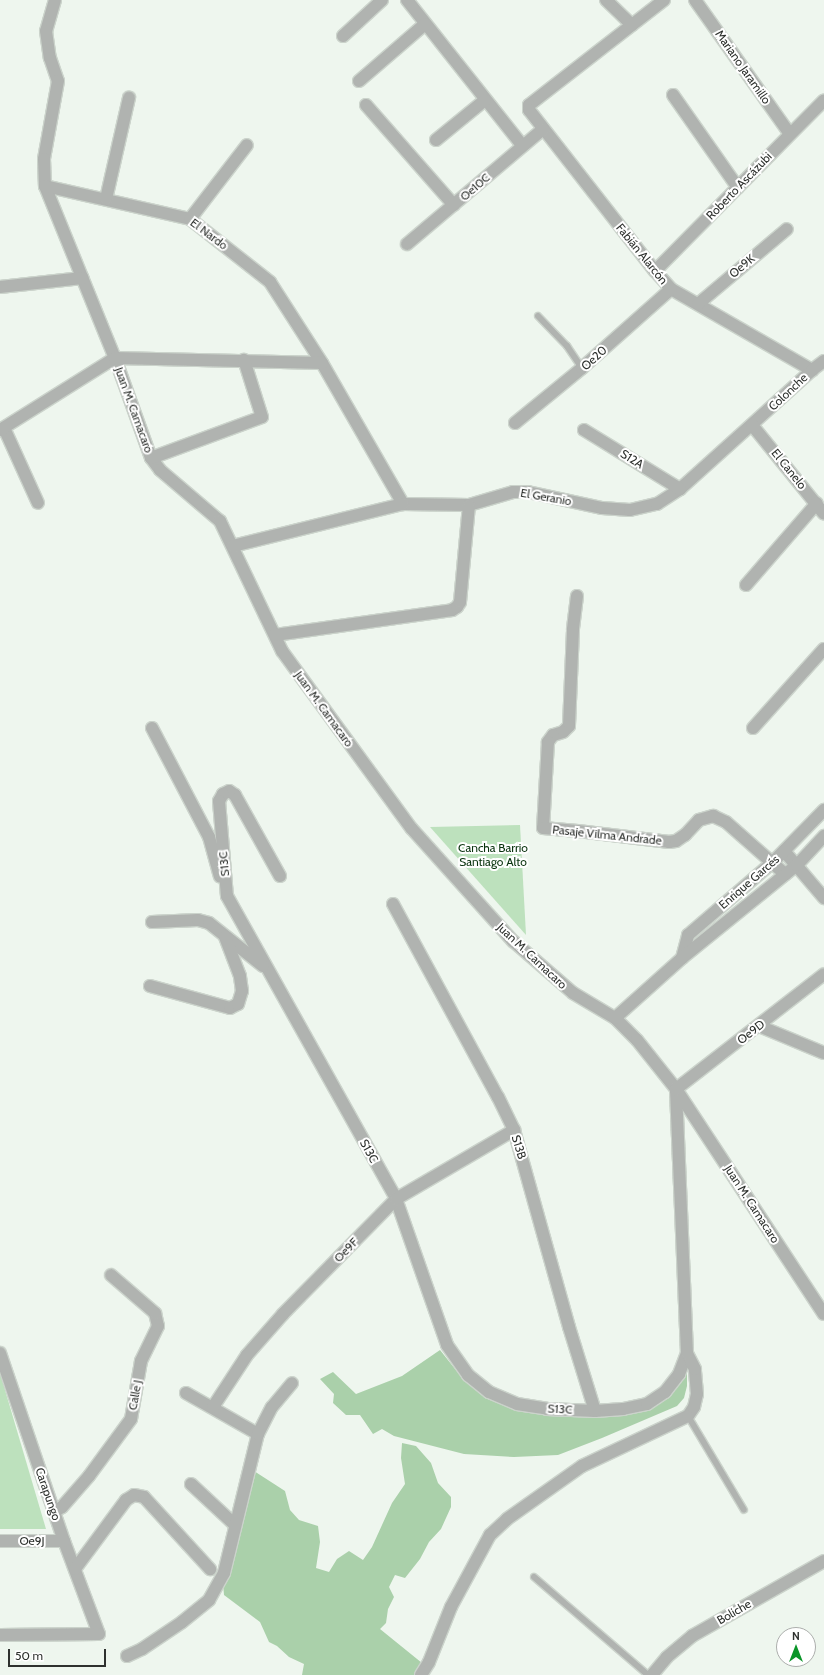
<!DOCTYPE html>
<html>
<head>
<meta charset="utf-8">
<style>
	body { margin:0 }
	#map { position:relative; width:824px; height:1675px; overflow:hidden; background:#eef6ee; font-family:Cabin,sans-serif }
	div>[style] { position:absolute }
	.green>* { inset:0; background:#bde1bd }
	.forest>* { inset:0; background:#aad0aa }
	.roads { filter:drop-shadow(1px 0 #cbd3cb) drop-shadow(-1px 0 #cbd3cb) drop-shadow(0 1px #cbd3cb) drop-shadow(0 -1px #cbd3cb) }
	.service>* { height:6px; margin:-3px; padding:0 3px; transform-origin:3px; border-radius:3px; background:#b0b3b0 }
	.minor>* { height:12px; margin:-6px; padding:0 6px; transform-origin:6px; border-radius:6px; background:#b0b3b0 }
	span { translate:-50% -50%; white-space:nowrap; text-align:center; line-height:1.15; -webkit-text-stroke:4px #fff; paint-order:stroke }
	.street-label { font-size:12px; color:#2e312e }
	.park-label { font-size:12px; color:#09330e }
	.north { position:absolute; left:776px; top:1627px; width:40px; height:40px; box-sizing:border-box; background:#fff; border:1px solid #abadab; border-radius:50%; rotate:0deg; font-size:11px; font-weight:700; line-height:16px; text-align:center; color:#2e312e }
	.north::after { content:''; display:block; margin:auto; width:14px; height:18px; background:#0b9529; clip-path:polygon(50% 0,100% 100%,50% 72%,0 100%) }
	.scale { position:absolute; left:8px; top:1649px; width:98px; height:18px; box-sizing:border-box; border:2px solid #2e312e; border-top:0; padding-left:5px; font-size:12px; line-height:14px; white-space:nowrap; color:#2e312e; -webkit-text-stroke:3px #fff; paint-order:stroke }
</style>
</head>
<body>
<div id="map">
	<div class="green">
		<i style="clip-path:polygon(520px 825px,526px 935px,430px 827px)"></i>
		<i style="clip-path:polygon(0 1373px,46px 1529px,0 1529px)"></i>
	</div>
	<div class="forest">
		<i style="clip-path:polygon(440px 1350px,463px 1379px,485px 1398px,514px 1409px,546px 1415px,597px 1417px,625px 1415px,651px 1408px,674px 1391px,687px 1372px,687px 1386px,684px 1398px,677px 1406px,602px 1438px,558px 1455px,514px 1457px,464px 1454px,394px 1436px,382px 1429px,373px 1434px,360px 1415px,346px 1415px,333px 1403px,334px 1394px,320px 1379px,333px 1372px,356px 1394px,402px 1376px)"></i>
		<i style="clip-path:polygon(402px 1443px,416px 1446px,431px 1463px,438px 1483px,451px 1497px,451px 1507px,441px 1529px,429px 1542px,420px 1559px,405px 1578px,395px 1575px,389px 1587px,394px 1597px,388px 1609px,386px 1623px,380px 1629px,422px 1663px,414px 1675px,302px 1675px,304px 1664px,289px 1657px,277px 1646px,269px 1642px,260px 1622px,224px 1595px,223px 1584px,251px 1469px,285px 1491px,290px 1510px,299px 1520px,318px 1526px,320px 1542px,316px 1568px,329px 1572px,337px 1559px,349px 1551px,363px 1560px,372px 1547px,392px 1503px,405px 1484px,401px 1458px)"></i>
	</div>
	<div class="roads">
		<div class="service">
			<i style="left:538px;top:316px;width:42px;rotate:46deg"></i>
			<i style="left:567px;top:346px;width:27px;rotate:56deg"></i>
			<i style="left:688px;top:1416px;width:109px;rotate:59.2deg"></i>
			<i style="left:534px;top:1577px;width:150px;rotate:40.7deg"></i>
		</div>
		<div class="minor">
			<i style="left:55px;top:0;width:32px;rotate:106deg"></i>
			<i style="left:46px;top:31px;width:27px;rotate:82deg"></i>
			<i style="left:50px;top:58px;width:24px;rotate:71deg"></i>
			<i style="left:58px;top:81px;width:79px;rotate:100.2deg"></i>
			<i style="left:44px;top:159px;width:27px;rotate:88deg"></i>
			<i style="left:45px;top:186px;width:186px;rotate:67.9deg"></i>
			<i style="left:115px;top:358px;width:106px;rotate:70.2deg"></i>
			<i style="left:151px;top:458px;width:15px;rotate:53deg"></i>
			<i style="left:160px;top:470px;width:79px;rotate:40.4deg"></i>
			<i style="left:220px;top:521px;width:144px;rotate:64.5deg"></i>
			<i style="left:282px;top:651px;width:220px;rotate:53.9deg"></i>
			<i style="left:412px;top:829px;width:151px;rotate:48deg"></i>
			<i style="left:513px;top:941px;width:79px;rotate:40.9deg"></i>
			<i style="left:573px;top:993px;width:49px;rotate:30.8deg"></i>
			<i style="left:615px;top:1018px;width:31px;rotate:45deg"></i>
			<i style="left:637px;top:1040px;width:63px;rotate:51.5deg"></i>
			<i style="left:676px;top:1089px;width:269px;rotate:56.7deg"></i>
			<i style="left:407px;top:0;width:185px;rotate:51.6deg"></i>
			<i style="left:606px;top:0;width:36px;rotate:44deg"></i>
			<i style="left:664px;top:0;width:171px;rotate:142.1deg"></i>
			<i style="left:529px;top:105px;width:5px;rotate:90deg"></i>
			<i style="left:529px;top:110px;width:204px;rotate:52deg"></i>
			<i style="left:655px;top:271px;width:24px;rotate:48deg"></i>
			<i style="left:671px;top:289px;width:163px;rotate:29.9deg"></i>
			<i style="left:695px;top:0;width:164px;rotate:54.7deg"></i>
			<i style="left:343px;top:36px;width:53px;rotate:-42.7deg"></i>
			<i style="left:359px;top:81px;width:87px;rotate:-40.8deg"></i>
			<i style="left:673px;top:95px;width:113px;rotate:55deg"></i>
			<i style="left:366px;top:105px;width:133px;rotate:48.7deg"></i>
			<i style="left:436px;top:140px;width:63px;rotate:-39.2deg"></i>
			<i style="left:45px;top:186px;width:149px;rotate:12.8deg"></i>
			<i style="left:190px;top:219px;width:102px;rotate:38.2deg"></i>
			<i style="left:270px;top:282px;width:96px;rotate:57.3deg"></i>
			<i style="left:322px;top:363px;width:163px;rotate:60.1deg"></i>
			<i style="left:403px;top:504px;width:66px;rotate:0.9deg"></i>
			<i style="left:469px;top:505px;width:46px;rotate:-16.5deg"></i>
			<i style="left:513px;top:492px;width:15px"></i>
			<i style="left:528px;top:492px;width:76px;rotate:12.2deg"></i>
			<i style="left:602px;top:508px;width:28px;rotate:4deg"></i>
			<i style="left:630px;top:510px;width:28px;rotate:-13deg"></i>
			<i style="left:657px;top:504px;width:27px;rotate:-33deg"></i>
			<i style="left:680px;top:489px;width:178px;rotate:-42deg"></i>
			<i style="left:812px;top:370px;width:15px;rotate:-37deg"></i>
			<i style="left:106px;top:199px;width:104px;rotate:-77.2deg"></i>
			<i style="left:190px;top:219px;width:93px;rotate:-52.4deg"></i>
			<i style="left:407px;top:244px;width:178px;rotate:-40.2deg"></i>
			<i style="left:655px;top:271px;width:240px;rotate:-45.3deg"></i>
			<i style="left:0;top:287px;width:83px;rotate:-6.2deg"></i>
			<i style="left:698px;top:304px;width:116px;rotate:-40.1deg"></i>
			<i style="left:515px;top:423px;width:87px;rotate:-39.4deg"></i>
			<i style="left:582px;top:368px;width:119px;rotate:-41.6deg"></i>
			<i style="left:752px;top:425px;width:114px;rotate:51deg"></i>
			<i style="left:4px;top:428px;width:82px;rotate:65.6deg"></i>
			<i style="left:0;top:430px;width:136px;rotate:-32.1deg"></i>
			<i style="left:115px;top:358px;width:207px;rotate:1.4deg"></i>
			<i style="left:584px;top:430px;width:113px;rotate:31.6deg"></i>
			<i style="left:151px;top:458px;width:118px;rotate:-20.3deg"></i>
			<i style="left:262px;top:417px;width:60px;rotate:-107.5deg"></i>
			<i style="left:233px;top:546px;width:175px;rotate:-13.9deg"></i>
			<i style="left:746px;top:585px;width:108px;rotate:-49.1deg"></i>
			<i style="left:577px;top:596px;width:34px;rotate:97deg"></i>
			<i style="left:573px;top:630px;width:96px;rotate:92.4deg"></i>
			<i style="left:569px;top:726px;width:8px;rotate:135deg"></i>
			<i style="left:563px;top:732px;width:10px;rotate:163deg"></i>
			<i style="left:553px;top:735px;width:9px;rotate:126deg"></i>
			<i style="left:548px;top:742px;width:86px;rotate:93.3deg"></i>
			<i style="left:543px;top:828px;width:35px;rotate:5deg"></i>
			<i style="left:578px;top:831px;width:92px;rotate:6.9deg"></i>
			<i style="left:669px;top:842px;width:7px;rotate:-8deg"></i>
			<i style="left:676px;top:841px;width:11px;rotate:-34deg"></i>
			<i style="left:685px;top:835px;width:21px;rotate:-47deg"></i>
			<i style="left:699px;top:820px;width:15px;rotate:-16deg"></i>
			<i style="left:713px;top:816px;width:14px;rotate:25deg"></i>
			<i style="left:726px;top:822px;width:79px;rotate:41.4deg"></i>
			<i style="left:275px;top:635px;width:179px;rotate:-8deg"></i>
			<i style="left:452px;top:610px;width:6px;rotate:-31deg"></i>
			<i style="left:457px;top:607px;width:6px;rotate:-59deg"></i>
			<i style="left:460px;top:602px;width:97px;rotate:-84.7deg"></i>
			<i style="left:152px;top:728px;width:123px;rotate:62.4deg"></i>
			<i style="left:209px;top:837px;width:41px;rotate:74.6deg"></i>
			<i style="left:753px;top:728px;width:106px;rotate:-48.1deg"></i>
			<i style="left:784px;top:851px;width:62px;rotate:49.6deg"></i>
			<i style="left:280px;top:876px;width:93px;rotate:-119.1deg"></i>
			<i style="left:235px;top:795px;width:7px;rotate:-146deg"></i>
			<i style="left:229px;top:791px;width:7px;rotate:153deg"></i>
			<i style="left:223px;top:794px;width:8px;rotate:120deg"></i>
			<i style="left:219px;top:801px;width:95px;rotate:85.2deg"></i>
			<i style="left:227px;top:896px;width:347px;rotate:60.8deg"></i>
			<i style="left:396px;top:1199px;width:155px;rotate:70.7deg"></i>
			<i style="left:447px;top:1345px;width:37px;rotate:55deg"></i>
			<i style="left:468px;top:1375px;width:27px;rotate:39deg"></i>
			<i style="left:489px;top:1392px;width:30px;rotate:23deg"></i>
			<i style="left:517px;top:1404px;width:30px;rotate:9deg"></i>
			<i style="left:547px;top:1409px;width:48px;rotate:2.4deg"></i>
			<i style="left:595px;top:1411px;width:28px;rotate:-4deg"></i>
			<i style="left:623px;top:1409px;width:25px;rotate:-12deg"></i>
			<i style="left:647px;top:1404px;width:22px;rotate:-34deg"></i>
			<i style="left:665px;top:1392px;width:23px;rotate:-52deg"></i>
			<i style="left:679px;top:1374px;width:22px;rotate:-69deg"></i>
			<i style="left:393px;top:904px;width:220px;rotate:61.5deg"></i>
			<i style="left:498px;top:1097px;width:37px;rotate:64deg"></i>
			<i style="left:514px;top:1130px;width:205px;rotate:74.4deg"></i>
			<i style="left:569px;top:1327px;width:88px;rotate:72.8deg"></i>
			<i style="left:152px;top:922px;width:46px;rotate:-2.5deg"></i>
			<i style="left:198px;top:920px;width:11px;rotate:15deg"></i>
			<i style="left:209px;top:923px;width:69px;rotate:38.5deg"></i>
			<i style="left:682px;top:958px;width:24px;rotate:-75deg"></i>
			<i style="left:688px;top:935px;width:112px;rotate:-40.7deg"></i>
			<i style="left:773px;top:862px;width:73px;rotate:-45.6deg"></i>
			<i style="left:150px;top:986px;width:83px;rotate:15.4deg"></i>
			<i style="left:230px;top:1008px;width:9px;rotate:-27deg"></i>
			<i style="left:238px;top:1004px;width:14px;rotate:-73deg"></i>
			<i style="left:242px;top:991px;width:15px;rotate:-98deg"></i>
			<i style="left:240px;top:976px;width:42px;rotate:-111deg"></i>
			<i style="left:615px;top:1018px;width:90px;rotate:-41.8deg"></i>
			<i style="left:682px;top:958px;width:148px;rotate:-39deg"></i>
			<i style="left:797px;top:865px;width:40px;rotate:-47deg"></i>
			<i style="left:759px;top:1026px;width:70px;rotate:22.6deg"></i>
			<i style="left:0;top:1353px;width:199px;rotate:71.2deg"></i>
			<i style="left:64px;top:1541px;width:99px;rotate:69.4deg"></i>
			<i style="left:99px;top:1634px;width:99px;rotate:179.4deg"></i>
			<i style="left:186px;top:1393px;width:83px;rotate:29.7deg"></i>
			<i style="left:213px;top:1407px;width:62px;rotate:-56.8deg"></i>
			<i style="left:247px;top:1355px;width:55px;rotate:-48.7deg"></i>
			<i style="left:283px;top:1314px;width:161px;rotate:-45.5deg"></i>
			<i style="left:396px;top:1199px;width:137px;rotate:-30.3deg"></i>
			<i style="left:191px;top:1484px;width:60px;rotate:43deg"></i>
			<i style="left:54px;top:1512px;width:9px;rotate:-32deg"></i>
			<i style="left:62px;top:1507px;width:41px;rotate:-48.9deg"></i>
			<i style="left:89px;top:1476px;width:71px;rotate:-53.6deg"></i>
			<i style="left:131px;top:1419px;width:59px;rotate:-80.2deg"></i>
			<i style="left:141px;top:1361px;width:39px;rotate:-64deg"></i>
			<i style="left:158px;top:1326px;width:13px;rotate:-103deg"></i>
			<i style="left:155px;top:1313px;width:58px;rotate:-139.2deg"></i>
			<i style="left:0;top:1541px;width:64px"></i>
			<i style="left:75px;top:1569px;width:86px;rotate:-53.5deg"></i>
			<i style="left:126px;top:1500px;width:9px;rotate:-32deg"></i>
			<i style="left:134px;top:1495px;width:10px;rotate:11deg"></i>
			<i style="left:144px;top:1497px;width:98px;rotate:47.5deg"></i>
			<i style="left:127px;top:1656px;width:17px;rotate:-25deg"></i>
			<i style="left:142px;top:1649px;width:48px;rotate:-34deg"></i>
			<i style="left:182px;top:1622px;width:35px;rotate:-39deg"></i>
			<i style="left:209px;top:1600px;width:31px;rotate:-61deg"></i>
			<i style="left:224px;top:1573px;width:143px;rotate:-76.3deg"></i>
			<i style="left:258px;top:1434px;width:30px;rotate:-63deg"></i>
			<i style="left:272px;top:1407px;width:31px;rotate:-50deg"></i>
			<i style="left:421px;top:1675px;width:15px;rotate:-58deg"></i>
			<i style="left:429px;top:1662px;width:59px;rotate:-68.2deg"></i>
			<i style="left:451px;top:1607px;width:82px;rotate:-61.6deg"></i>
			<i style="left:490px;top:1535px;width:23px;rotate:-43deg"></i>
			<i style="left:507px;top:1519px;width:92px;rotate:-35.2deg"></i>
			<i style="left:582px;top:1466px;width:117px;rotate:-25.3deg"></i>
			<i style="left:688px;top:1416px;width:11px;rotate:-56deg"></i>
			<i style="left:694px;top:1407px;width:13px;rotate:-77deg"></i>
			<i style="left:697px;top:1394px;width:25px;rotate:-95deg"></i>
			<i style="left:695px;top:1369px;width:18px;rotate:-117deg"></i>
			<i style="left:687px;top:1353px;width:264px;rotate:-92.4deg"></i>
			<i style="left:676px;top:1089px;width:187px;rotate:-37.8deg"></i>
			<i style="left:652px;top:1675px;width:23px;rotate:-50deg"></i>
			<i style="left:667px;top:1657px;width:33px;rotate:-40deg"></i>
			<i style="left:692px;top:1636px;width:152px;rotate:-29.6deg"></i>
		</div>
	</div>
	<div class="street-label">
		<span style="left:743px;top:67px;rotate:55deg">Mariano Jaramillo</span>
		<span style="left:739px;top:186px;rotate:-46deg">Roberto Ascázubi</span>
		<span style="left:475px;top:187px;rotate:-41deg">Oe10C</span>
		<span style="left:209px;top:234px;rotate:37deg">El Nardo</span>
		<span style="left:642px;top:254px;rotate:51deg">Fabián Alarcón</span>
		<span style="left:742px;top:266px;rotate:-40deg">Oe9K</span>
		<span style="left:594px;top:358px;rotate:-42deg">Oe20</span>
		<span style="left:788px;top:392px;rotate:-43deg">Colonche</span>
		<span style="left:134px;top:410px;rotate:70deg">Juan M. Camacaro</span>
		<span style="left:632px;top:459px;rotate:32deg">S12A</span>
		<span style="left:789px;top:469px;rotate:51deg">El Canelo</span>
		<span style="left:546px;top:497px;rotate:10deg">El Geranio</span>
		<span style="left:324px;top:709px;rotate:54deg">Juan M. Camacaro</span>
		<span style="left:607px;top:835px;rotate:6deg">Pasaje Vilma Andrade</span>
		<span style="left:224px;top:864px;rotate:-95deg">S13C</span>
		<span style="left:749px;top:882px;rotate:-41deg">Enrique Garcés</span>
		<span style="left:532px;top:956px;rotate:43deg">Juan M. Camacaro</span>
		<span style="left:751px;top:1032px;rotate:-38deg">Oe9D</span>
		<span style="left:519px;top:1147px;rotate:73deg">S13B</span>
		<span style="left:369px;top:1151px;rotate:61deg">S13C</span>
		<span style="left:752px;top:1204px;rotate:57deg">Juan M. Camacaro</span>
		<span style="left:346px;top:1250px;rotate:-46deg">Oe9F</span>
		<span style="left:135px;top:1395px;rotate:-80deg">Calle J</span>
		<span style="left:560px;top:1409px;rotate:3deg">S13C</span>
		<span style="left:48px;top:1494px;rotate:71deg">Carapungo</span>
		<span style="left:32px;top:1541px">Oe9J</span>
		<span style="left:734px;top:1612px;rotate:-30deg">Boliche</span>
	</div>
	<div class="park-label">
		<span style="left:493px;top:855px">Cancha Barrio<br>Santiago Alto</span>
	</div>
	<div class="north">N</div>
	<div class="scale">50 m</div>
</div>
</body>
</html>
